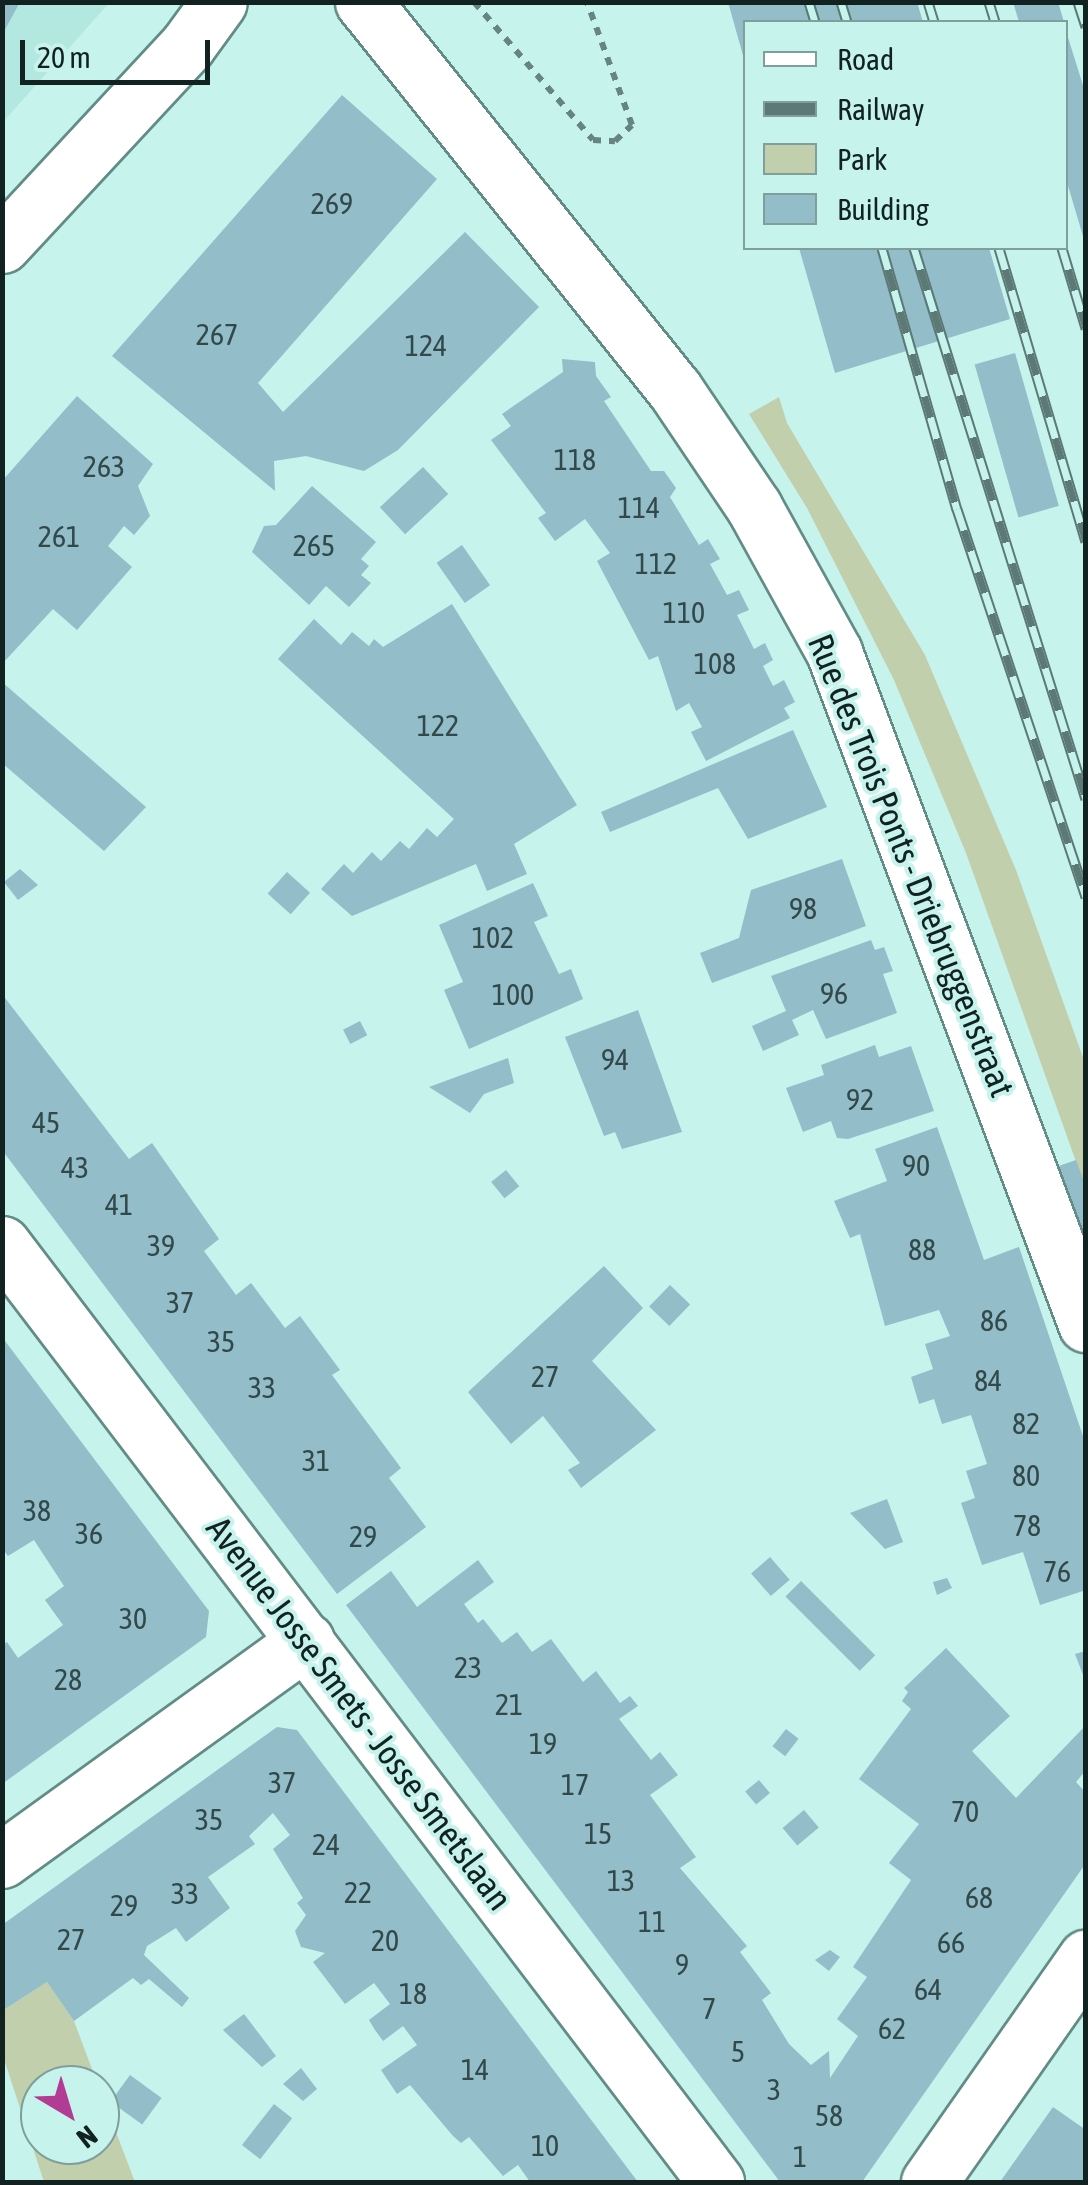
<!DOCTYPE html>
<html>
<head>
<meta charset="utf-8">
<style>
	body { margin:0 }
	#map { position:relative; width:1088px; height:2185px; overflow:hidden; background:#c6f3ec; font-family:"Asap Condensed",sans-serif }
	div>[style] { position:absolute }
	.built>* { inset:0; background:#b2e8e0 }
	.green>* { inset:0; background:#c2cfac }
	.building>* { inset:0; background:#93bdc8; transform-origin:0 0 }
	.path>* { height:6px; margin-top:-3px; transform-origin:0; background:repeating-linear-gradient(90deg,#668480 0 8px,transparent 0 16px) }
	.roads { filter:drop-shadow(2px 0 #638c87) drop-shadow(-2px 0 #638c87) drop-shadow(0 2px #638c87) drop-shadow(0 -2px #638c87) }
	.minor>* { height:55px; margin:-27.5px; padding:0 27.5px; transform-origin:27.5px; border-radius:27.5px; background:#fff }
	.tertiary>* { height:55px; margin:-27.5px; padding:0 27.5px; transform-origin:27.5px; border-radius:27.5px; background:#fff }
	.rail>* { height:11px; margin-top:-5.5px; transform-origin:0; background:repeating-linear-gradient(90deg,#c6f3ec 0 22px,#5c7975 0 44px); box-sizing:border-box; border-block:2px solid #5c7975 }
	span { translate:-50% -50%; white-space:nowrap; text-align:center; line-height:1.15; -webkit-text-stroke:8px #c6f3ec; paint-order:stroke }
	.number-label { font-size:30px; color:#32494a }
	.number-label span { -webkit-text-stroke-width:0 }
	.street-label { font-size:35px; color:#112220 }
	.frame { position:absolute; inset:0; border:5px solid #112220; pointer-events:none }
	.legend { position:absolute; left:743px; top:20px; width:325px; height:230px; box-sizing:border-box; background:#c6f3ec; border:2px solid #7e9f9a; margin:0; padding:12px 18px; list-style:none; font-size:30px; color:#112220 }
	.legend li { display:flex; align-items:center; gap:20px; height:50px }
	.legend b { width:50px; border:2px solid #7e9f9a }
	.north { position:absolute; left:20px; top:2065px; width:100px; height:100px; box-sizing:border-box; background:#c6f3ec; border:2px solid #7e9f9a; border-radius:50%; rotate:142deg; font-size:28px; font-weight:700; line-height:40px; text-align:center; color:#112220 }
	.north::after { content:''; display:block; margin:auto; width:35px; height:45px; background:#b23c94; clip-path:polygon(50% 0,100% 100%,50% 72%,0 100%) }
	.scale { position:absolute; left:20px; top:40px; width:190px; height:45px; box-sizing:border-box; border:5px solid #112220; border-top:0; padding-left:12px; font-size:30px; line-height:35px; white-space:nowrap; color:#112220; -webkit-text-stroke:8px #c6f3ec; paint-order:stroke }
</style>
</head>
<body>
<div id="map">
	<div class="built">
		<i style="clip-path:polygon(3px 3px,109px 3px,3px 122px)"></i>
	</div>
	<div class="green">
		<i style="clip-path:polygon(779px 397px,787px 423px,925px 655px,1016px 870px,1085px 1063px,1085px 1187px,966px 853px,894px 680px,807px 508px,749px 414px)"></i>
		<i style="clip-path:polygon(47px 1982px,74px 2021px,98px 2085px,40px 2085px,40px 2145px,100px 2145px,100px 2090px,135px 2182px,44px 2182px,3px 2056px,2px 2011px)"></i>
	</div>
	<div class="building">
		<i style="clip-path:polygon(2px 2px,20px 2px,2px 35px)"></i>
		<i style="clip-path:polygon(728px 2px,917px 2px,923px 22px,746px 22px,744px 59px)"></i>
		<i style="clip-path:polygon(1013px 2px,1058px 2px,1064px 22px,1019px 22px)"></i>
		<i style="clip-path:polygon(1066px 31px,1086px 95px,1085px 243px,1066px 179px)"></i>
		<i style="clip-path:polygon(342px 95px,437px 179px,258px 383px,283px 412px,465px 232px,539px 307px,398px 450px,364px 471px,306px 456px,274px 461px,275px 491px,112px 356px)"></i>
		<i style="clip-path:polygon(799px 248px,989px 248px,1010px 319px,835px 373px)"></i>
		<i style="left:1015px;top:353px;width:159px;height:42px;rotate:74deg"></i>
		<i style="clip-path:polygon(562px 359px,595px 362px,596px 376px,611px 397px,604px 401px,651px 471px,664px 471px,676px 488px,670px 497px,699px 545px,708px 539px,720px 559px,710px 564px,727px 595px,739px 590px,749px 610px,737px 615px,754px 649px,765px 643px,773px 660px,763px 666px,773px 686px,784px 680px,795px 702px,784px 708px,790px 718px,706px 761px,691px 732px,702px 727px,689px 703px,676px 711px,658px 656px,649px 660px,597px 561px,610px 553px,585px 519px,555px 541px,538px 518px,546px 513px,491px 440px,511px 426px,502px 414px,563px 372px)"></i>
		<i style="clip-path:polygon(77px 396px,153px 464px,138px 486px,150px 516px,134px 535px,124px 526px,108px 546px,132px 567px,77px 630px,53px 609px,2px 664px,2px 481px)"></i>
		<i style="left:423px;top:467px;width:37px;height:59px;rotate:47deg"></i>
		<i style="clip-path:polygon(312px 486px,376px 542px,361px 559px,369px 566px,361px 575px,371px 583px,349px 607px,326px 586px,309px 605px,252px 552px,264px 526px,276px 525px)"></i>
		<i style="left:462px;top:545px;width:49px;height:31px;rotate:55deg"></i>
		<i style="clip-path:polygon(452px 604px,577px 805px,514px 844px,527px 874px,487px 891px,476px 864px,352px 916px,321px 889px,344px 864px,353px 873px,372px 852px,381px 861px,400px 841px,409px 849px,427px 828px,437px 837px,454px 819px,278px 659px,314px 619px,341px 645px,352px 632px,369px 646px,374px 639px,383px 647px)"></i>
		<i style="clip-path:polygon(2px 682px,146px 807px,104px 851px,2px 763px)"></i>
		<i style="clip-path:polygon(793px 730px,827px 807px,748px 839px,718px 788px,610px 832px,601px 812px)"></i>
		<i style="clip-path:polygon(842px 859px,866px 926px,712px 983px,700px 953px,739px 938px,751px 890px)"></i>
		<i style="clip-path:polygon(20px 869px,38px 885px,18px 900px,4px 882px)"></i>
		<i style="left:287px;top:872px;width:31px;height:29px;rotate:42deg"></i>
		<i style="clip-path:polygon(533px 883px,548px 916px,534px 922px,559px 974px,571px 969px,583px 999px,469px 1049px,444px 990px,463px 982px,439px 925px)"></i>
		<i style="clip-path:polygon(871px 940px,875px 950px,884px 947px,893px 971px,883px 974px,897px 1013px,826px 1039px,813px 1010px,792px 1020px,799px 1035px,763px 1051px,752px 1026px,786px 1011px,771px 976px)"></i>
		<i style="clip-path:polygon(2px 994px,129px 1159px,152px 1143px,219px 1239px,204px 1251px,236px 1295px,251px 1283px,285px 1328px,300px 1316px,340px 1370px,332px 1375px,401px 1468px,389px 1478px,426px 1527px,337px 1594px,2px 1150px)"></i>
		<i style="clip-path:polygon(638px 1010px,682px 1132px,622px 1149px,615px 1132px,604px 1136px,565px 1037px)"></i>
		<i style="left:360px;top:1021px;width:16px;height:19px;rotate:63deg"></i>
		<i style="clip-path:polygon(875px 1045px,879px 1057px,911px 1046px,934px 1111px,848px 1139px,837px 1138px,831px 1121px,803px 1132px,786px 1088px,824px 1075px,821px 1065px)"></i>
		<i style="clip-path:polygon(508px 1058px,514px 1083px,484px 1094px,470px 1113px,429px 1087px)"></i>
		<i style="clip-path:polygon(937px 1127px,984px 1260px,1019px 1247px,1086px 1445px,1086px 1590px,1040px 1605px,1023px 1552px,982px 1565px,961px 1503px,975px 1498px,966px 1471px,987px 1464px,971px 1415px,942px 1424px,934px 1399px,919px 1404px,911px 1377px,933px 1369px,925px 1344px,950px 1336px,939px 1310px,885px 1326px,860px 1234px,850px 1238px,834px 1201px,887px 1181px,875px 1149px)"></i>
		<i style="clip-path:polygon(1076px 1160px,1086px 1187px,1086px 1269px,1050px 1169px)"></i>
		<i style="left:506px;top:1170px;width:21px;height:19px;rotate:51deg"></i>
		<i style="clip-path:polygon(604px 1266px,643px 1308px,592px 1361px,656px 1430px,581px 1488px,568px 1470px,580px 1463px,543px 1416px,511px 1444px,468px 1392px)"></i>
		<i style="left:670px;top:1285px;width:28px;height:30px;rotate:44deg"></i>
		<i style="clip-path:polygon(2px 1337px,209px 1611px,206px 1637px,2px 1784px,2px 1646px,7px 1642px,18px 1658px,63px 1625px,45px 1600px,64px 1586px,34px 1540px,8px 1556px,2px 1548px)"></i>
		<i style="clip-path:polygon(887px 1499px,903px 1542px,885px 1549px,850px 1513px)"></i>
		<i style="left:770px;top:1557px;width:30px;height:25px;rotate:49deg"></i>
		<i style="clip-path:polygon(478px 1560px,494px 1582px,464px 1604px,478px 1623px,483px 1619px,502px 1643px,517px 1632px,532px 1652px,551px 1639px,583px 1682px,596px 1671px,620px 1703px,630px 1696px,638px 1706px,619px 1719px,651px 1760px,660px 1752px,678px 1775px,650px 1795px,696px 1857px,680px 1868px,747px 1946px,740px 1952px,771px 1993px,762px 2000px,789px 2044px,811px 2065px,829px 2051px,830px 2078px,858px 2036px,837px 2019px,867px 1977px,853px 1967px,911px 1880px,889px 1863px,919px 1824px,859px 1779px,911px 1709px,902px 1701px,908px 1692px,904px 1688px,946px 1648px,1010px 1716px,972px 1751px,1016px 1798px,1086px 1725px,1086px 1770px,1076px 1782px,1086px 1793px,1086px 1863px,862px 2182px,780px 2182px,346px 1605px,391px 1571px,417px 1607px)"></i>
		<i style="clip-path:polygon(947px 1578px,952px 1588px,937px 1595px,933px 1582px)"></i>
		<i style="left:801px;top:1581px;width:105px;height:22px;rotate:45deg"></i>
		<i style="clip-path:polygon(1086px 1651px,1086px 1680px,1085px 1680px,1075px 1654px)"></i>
		<i style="clip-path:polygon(277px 1727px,297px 1730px,638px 2182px,530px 2182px,518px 2165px,503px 2176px,469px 2137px,461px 2143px,453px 2136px,410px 2085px,397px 2094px,381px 2070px,417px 2045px,403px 2026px,383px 2041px,375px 2030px,369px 2020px,390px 2004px,374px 1983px,345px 2004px,313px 1962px,325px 1953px,301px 1947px,295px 1931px,306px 1915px,297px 1903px,303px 1898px,273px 1849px,290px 1835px,273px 1813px,249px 1836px,255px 1844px,208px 1877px,230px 1908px,186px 1942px,176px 1928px,147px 1946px,144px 1955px,189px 1998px,182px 2007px,149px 1979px,141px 1985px,133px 1978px,74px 2021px,47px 1982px,2px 2011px,2px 1925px)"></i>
		<i style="left:786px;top:1729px;width:16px;height:22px;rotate:38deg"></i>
		<i style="left:759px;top:1780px;width:17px;height:18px;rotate:50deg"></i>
		<i style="left:804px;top:1810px;width:23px;height:28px;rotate:50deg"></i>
		<i style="clip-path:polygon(830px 1950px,840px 1957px,829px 1971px,815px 1960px)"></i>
		<i style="clip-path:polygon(244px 2014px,276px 2056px,262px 2067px,223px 2030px)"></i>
		<i style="clip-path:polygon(301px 2068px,317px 2089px,303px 2101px,283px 2084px)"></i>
		<i style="left:130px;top:2075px;width:39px;height:33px;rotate:36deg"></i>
		<i style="left:274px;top:2104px;width:23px;height:52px;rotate:38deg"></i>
		<i style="clip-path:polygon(1053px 2107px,1086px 2130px,1086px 2182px,1000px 2182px)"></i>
	</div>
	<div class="path">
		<i style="left:474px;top:2px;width:182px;rotate:49.2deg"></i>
		<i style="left:593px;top:140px;width:22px;rotate:3deg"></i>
		<i style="left:615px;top:141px;width:23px;rotate:-43deg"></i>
		<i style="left:632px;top:125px;width:131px;rotate:-110.1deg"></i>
	</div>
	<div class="roads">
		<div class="minor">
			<i style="left:363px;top:2px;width:498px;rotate:51.2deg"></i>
			<i style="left:675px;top:390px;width:141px;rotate:56deg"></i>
			<i style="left:754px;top:507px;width:166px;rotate:61.1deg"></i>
			<i style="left:834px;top:652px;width:718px;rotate:69.44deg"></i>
			<i style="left:2px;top:1244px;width:1179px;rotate:52.72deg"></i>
			<i style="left:2px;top:1860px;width:375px;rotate:-35.8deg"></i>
			<i style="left:929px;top:2182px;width:274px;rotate:-55deg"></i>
		</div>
		<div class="tertiary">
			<i style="left:2px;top:245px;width:272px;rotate:-47.1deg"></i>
			<i style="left:187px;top:46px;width:54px;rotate:-54deg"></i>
		</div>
	</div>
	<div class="rail">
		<i style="left:809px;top:2px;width:21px;rotate:73deg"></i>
		<i style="left:841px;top:2px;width:21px;rotate:73deg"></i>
		<i style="left:928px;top:2px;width:21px;rotate:73deg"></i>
		<i style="left:989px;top:2px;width:21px;rotate:73deg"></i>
		<i style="left:1078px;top:2px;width:26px;rotate:72deg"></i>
		<i style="left:882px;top:248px;width:272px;rotate:74deg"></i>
		<i style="left:957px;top:509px;width:409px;rotate:71.6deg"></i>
		<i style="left:914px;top:248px;width:577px;rotate:72.66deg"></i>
		<i style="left:999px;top:248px;width:306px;rotate:73.5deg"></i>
		<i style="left:1062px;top:248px;width:84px;rotate:73.3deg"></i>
	</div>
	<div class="number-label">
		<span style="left:332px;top:203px">269</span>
		<span style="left:217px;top:334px">267</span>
		<span style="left:426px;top:345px">124</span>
		<span style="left:575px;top:459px">118</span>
		<span style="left:104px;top:466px">263</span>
		<span style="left:639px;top:507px">114</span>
		<span style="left:59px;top:536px">261</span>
		<span style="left:314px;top:545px">265</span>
		<span style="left:656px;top:563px">112</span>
		<span style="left:684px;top:612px">110</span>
		<span style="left:715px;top:663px">108</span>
		<span style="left:438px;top:725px">122</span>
		<span style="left:803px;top:908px">98</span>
		<span style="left:493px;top:937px">102</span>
		<span style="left:834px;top:993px">96</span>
		<span style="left:513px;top:994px">100</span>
		<span style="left:615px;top:1059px">94</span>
		<span style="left:860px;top:1099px">92</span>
		<span style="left:46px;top:1122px">45</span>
		<span style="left:916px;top:1165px">90</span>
		<span style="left:75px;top:1167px">43</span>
		<span style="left:119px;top:1204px">41</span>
		<span style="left:161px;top:1245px">39</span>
		<span style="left:922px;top:1249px">88</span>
		<span style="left:180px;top:1302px">37</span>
		<span style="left:994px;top:1320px">86</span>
		<span style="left:221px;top:1341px">35</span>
		<span style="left:545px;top:1376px">27</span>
		<span style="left:988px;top:1380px">84</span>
		<span style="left:262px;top:1387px">33</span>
		<span style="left:1026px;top:1423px">82</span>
		<span style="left:316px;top:1460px">31</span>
		<span style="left:1026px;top:1475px">80</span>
		<span style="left:37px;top:1510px">38</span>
		<span style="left:1027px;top:1525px">78</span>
		<span style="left:89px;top:1533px">36</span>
		<span style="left:363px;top:1536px">29</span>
		<span style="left:1057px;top:1571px">76</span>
		<span style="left:133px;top:1618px">30</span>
		<span style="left:468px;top:1667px">23</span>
		<span style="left:68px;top:1679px">28</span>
		<span style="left:509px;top:1704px">21</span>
		<span style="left:543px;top:1743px">19</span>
		<span style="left:282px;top:1782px">37</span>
		<span style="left:575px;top:1784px">17</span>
		<span style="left:965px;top:1811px">70</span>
		<span style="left:209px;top:1819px">35</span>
		<span style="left:598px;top:1833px">15</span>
		<span style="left:326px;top:1844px">24</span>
		<span style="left:621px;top:1880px">13</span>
		<span style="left:358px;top:1892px">22</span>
		<span style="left:185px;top:1893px">33</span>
		<span style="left:979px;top:1897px">68</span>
		<span style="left:124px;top:1905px">29</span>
		<span style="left:652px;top:1921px">11</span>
		<span style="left:71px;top:1939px">27</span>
		<span style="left:385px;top:1940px">20</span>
		<span style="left:951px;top:1942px">66</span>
		<span style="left:682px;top:1964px">9</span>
		<span style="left:928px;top:1989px">64</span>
		<span style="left:413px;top:1993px">18</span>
		<span style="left:709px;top:2008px">7</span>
		<span style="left:892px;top:2028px">62</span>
		<span style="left:738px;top:2051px">5</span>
		<span style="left:475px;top:2069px">14</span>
		<span style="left:774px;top:2089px">3</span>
		<span style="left:829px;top:2115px">58</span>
		<span style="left:545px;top:2145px">10</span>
		<span style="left:800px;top:2156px">1</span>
	</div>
	<div class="street-label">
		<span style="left:912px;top:865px;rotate:68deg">Rue des Trois Ponts - Driebruggenstraat</span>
		<span style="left:360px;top:1713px;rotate:53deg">Avenue Josse Smets - Josse Smetslaan</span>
	</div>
	<div class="frame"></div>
	<ul class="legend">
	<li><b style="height:12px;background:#fff"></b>Road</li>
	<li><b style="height:12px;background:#5c7975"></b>Railway</li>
	<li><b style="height:28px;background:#c2cfac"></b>Park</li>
	<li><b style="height:28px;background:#93bdc8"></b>Building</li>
	</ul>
	<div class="north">N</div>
	<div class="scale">20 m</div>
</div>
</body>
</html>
